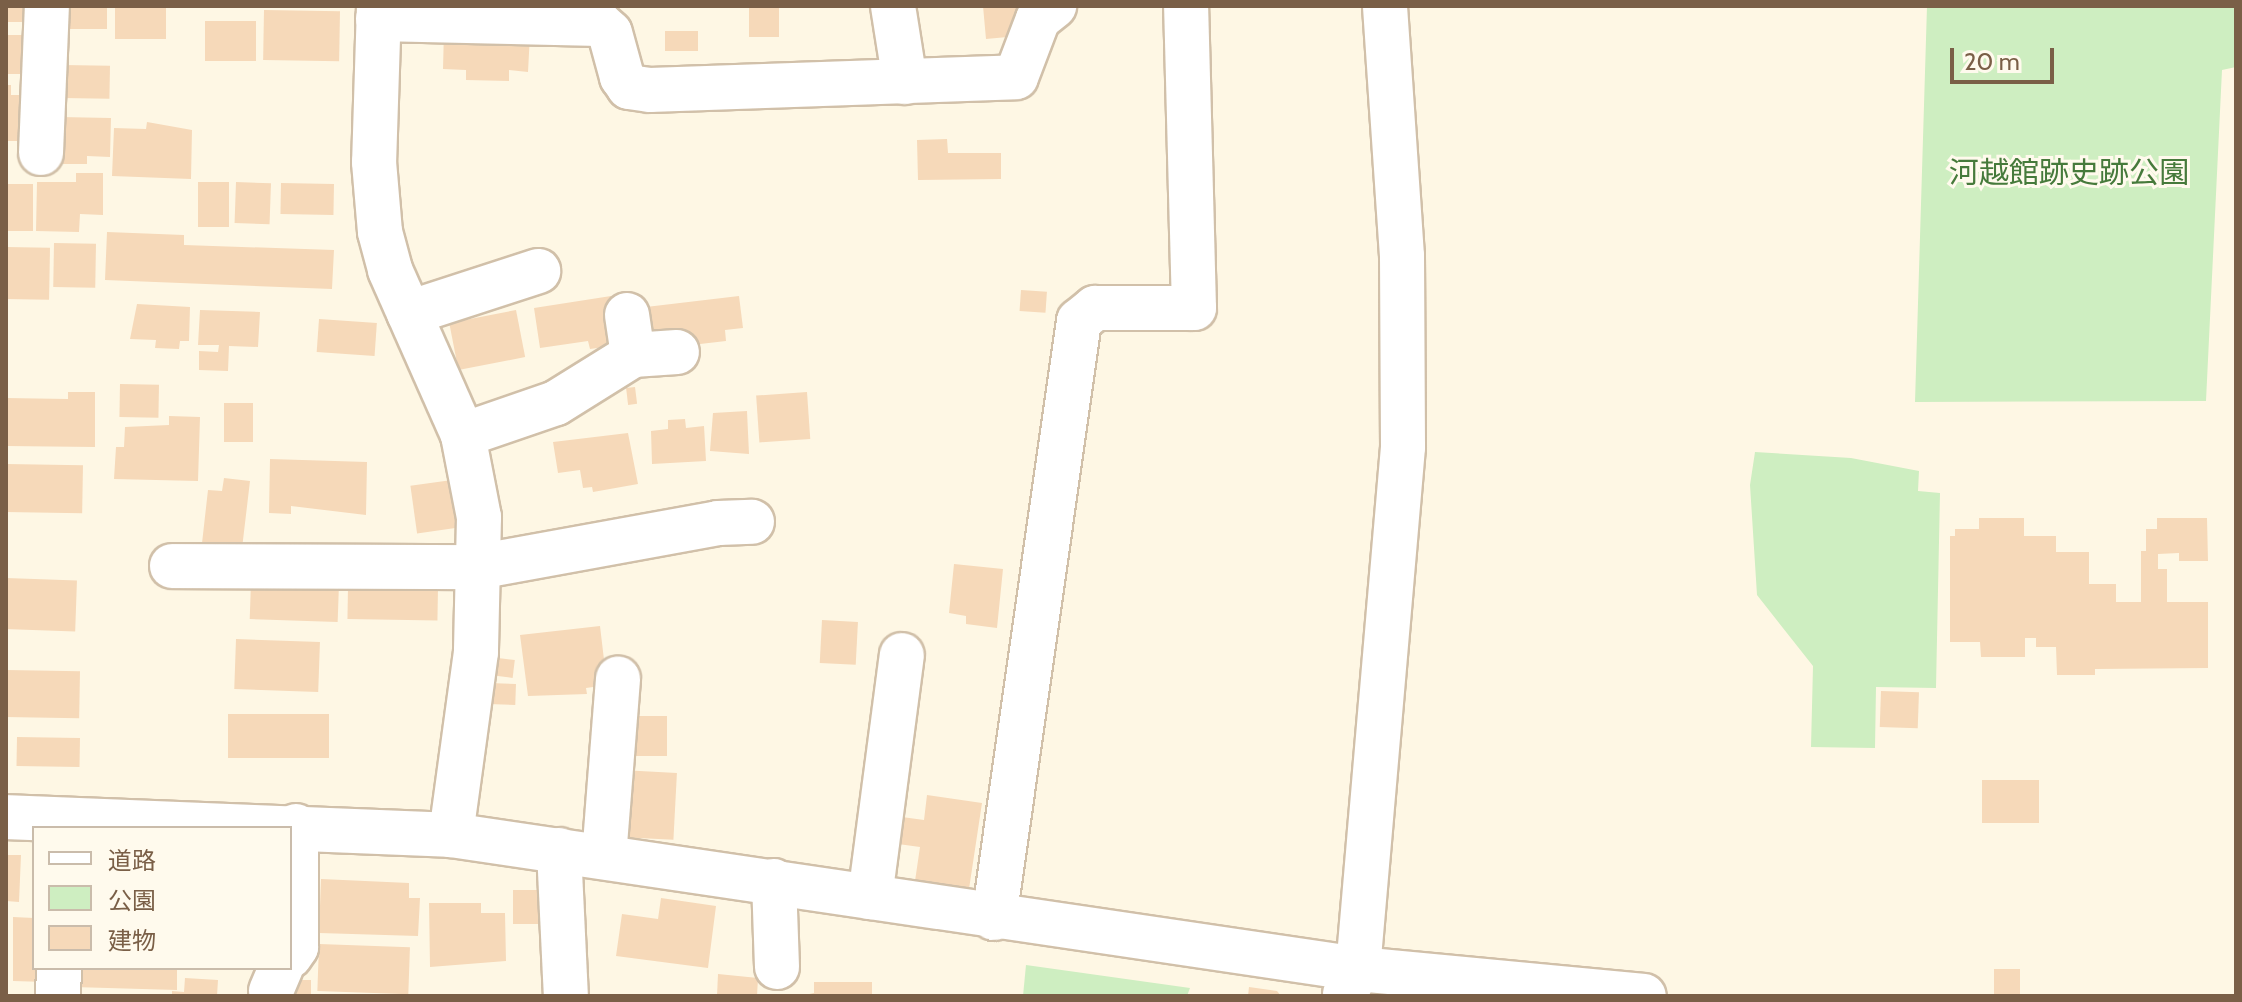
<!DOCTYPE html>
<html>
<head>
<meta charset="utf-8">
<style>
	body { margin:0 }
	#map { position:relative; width:2242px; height:1002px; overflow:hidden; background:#fef7e4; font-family:Cabin,"Noto Sans JP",sans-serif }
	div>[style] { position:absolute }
	.green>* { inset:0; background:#ceeec1 }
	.building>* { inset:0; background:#f6d9b9; transform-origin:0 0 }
	.roads { filter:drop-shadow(2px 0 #d1c0a9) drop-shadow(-2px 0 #d1c0a9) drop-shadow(0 2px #d1c0a9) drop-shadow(0 -2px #d1c0a9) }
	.minor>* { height:44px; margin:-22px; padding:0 22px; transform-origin:22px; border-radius:22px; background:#fff }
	span { translate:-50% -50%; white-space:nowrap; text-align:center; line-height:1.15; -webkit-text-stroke:6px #fffaed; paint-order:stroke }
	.park-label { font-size:30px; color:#467a3b }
	.frame { position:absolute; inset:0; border:8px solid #7a5f47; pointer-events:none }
	.legend { position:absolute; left:32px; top:826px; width:260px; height:144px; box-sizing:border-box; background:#fffaed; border:2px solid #cabcab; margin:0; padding:10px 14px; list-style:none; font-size:24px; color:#7a5f47 }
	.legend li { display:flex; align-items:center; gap:16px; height:40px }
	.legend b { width:40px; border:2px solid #cabcab }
	.scale { position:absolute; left:1950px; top:48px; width:104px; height:36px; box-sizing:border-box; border:4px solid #7a5f47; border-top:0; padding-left:10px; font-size:24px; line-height:28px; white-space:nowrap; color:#7a5f47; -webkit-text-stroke:6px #fffaed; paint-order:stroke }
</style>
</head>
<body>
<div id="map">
	<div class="green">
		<i style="clip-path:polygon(1927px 6px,2236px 6px,2236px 67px,2222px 70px,2206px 401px,1915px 402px)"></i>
		<i style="clip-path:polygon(1755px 452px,1851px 458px,1919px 471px,1918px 491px,1940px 493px,1936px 688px,1876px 687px,1875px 748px,1811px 747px,1813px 666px,1757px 595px,1750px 485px)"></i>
		<i style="clip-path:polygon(1026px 965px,1190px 988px,1187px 996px,1023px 996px)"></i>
	</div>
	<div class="building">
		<i style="left:6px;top:6px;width:28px;height:16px"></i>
		<i style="left:64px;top:6px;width:43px;height:23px"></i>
		<i style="left:115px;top:6px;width:51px;height:33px"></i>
		<i style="left:749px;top:6px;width:30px;height:31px"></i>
		<i style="clip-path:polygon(983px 6px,1030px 6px,1028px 35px,986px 39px)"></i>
		<i style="left:264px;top:10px;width:76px;height:50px;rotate:1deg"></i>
		<i style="left:205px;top:21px;width:51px;height:40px"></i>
		<i style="clip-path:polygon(444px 30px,530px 34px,528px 72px,509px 70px,509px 81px,466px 80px,466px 70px,443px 69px)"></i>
		<i style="left:698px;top:31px;width:20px;height:33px;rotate:90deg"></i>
		<i style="left:6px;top:35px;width:24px;height:39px"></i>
		<i style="left:63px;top:65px;width:47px;height:33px;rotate:1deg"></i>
		<i style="clip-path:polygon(6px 85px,11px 85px,11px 95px,31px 95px,30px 141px,6px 141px)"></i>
		<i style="clip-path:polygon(60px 117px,111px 118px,110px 157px,87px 156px,87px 164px,59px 164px)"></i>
		<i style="clip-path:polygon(147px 122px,192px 130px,191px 179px,112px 176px,114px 128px,146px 129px)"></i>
		<i style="clip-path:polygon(947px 139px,948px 153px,1001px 153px,1001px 179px,918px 180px,917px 140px)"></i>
		<i style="clip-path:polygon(76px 173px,103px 173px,103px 215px,80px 214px,79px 232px,36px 231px,37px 182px,76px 182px)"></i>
		<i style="left:198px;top:182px;width:31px;height:45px"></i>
		<i style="left:236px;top:182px;width:35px;height:41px;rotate:2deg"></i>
		<i style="left:281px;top:183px;width:53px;height:31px;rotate:1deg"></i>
		<i style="left:6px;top:184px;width:27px;height:47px"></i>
		<i style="clip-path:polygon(107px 232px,184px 235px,184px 245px,334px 250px,332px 289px,105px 280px)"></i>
		<i style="left:54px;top:243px;width:42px;height:44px;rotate:1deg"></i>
		<i style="left:6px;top:247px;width:44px;height:52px;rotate:1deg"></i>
		<i style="left:1021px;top:290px;width:26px;height:21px;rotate:4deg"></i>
		<i style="clip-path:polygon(611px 296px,619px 345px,590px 349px,588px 341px,540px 348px,534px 308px)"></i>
		<i style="clip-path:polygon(739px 296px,743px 328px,725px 330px,726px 341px,657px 349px,646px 307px)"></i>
		<i style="clip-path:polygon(137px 304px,190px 307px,189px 341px,180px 341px,179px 349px,155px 348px,156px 340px,130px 339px)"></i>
		<i style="clip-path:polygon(200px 310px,260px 312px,258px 347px,229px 346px,228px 371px,199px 370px,199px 351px,218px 352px,219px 345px,198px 345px)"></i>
		<i style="left:516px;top:310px;width:48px;height:68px;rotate:79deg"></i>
		<i style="left:319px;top:319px;width:58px;height:33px;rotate:4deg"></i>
		<i style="left:120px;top:384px;width:39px;height:33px;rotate:1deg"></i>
		<i style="left:635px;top:387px;width:17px;height:9px;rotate:83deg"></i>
		<i style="clip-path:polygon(68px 392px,95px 392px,95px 447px,6px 446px,6px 398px,68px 399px)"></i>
		<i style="left:807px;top:392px;width:47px;height:51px;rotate:86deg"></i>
		<i style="left:224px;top:403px;width:29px;height:39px"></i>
		<i style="clip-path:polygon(747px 411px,749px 454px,710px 451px,713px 413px)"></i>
		<i style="clip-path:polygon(169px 416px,200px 417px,198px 481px,114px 479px,116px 447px,124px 447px,125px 427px,169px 425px)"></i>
		<i style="clip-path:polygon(685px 419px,686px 428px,704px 426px,706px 461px,652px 464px,651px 431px,668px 429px,668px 420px)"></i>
		<i style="clip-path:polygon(628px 433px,638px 484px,593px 492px,592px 487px,583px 488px,580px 470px,558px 473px,553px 442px)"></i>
		<i style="clip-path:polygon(270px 459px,367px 462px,366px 515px,291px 506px,291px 514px,269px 513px)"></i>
		<i style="left:6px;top:464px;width:77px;height:48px;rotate:1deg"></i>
		<i style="clip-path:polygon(224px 478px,250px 481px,241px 557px,201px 552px,208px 490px,222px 491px)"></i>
		<i style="left:452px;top:480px;width:48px;height:42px;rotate:82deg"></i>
		<i style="clip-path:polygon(1979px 518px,2024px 518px,2024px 536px,2056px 536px,2056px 552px,2089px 552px,2089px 584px,2116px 584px,2116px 602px,2141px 602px,2141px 551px,2146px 551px,2146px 529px,2157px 529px,2157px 518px,2207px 518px,2208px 561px,2179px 561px,2179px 553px,2158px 554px,2158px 569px,2167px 569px,2167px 602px,2208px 602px,2208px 668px,2095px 669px,2095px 675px,2057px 675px,2056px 647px,2036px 647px,2036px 638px,2025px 638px,2025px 657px,1981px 657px,1980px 642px,1950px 642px,1950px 536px,1955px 536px,1955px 529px,1979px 529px)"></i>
		<i style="clip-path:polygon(954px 564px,1003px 569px,997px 628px,966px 624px,966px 616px,949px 613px)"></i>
		<i style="left:6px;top:578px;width:71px;height:51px;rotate:2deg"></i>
		<i style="left:251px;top:582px;width:88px;height:37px;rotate:2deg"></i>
		<i style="left:348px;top:587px;width:90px;height:32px;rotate:1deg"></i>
		<i style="left:822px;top:620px;width:36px;height:43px;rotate:3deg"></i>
		<i style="clip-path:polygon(600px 626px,607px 685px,586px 688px,587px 694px,528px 696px,520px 635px)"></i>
		<i style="left:236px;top:639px;width:84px;height:50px;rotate:2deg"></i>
		<i style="left:490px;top:657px;width:25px;height:18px;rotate:7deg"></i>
		<i style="left:6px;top:670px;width:74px;height:47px;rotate:1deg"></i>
		<i style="left:489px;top:683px;width:27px;height:21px;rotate:2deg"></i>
		<i style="left:1881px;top:691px;width:38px;height:36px;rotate:2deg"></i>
		<i style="left:329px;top:714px;width:44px;height:101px;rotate:90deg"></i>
		<i style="left:667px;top:716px;width:40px;height:34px;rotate:90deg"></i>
		<i style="left:17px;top:737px;width:63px;height:29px;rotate:1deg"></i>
		<i style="left:621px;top:770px;width:56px;height:67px;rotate:3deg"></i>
		<i style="left:1982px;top:780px;width:57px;height:43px"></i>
		<i style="clip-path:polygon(927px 795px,982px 803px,969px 889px,915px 881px,920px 847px,898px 844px,902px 817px,924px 820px)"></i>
		<i style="clip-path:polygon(6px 855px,21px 855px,19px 902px,6px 901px)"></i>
		<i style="clip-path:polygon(321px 879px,409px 883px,409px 898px,420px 898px,418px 936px,319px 933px)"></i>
		<i style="left:513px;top:890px;width:29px;height:34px"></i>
		<i style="clip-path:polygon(661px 898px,716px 906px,708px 968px,616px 956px,622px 914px,658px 919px)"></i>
		<i style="clip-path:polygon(429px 903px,481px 903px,481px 913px,505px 913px,506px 961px,430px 967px)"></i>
		<i style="clip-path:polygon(13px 917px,34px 918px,34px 968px,46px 968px,46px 982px,13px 981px)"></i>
		<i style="left:319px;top:944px;width:91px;height:47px;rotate:2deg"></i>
		<i style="clip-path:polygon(74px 968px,177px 968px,177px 990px,73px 987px)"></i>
		<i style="left:1994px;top:969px;width:26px;height:27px"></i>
		<i style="clip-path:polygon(718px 974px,758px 978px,757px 996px,717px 996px)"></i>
		<i style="clip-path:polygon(185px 978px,218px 980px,217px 996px,172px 996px,172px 991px,184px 992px)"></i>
		<i style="left:287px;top:980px;width:24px;height:16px"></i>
		<i style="clip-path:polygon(814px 982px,872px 982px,872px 996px,800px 996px,814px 993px)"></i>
		<i style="clip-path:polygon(1249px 987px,1277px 991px,1281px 996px,1248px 996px)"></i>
	</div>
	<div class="roads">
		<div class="minor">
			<i style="left:379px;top:6px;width:156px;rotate:91.8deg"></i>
			<i style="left:374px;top:162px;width:70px;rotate:85.1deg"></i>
			<i style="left:380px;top:232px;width:39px;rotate:75deg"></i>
			<i style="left:390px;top:270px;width:180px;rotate:66.1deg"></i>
			<i style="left:463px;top:435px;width:84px;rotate:79deg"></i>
			<i style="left:479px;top:517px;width:135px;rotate:91.3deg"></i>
			<i style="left:476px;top:652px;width:185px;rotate:97.8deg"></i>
			<i style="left:893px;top:6px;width:77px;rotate:81deg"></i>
			<i style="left:378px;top:19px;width:222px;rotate:1.3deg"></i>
			<i style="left:600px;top:24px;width:13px;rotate:42deg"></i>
			<i style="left:610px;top:33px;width:46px;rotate:74.7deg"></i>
			<i style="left:622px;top:77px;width:12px;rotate:55deg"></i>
			<i style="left:629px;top:87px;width:21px;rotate:8deg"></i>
			<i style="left:650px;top:90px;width:366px;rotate:-2deg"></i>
			<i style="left:1016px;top:77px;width:62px;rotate:-69.2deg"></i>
			<i style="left:1038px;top:19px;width:21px;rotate:-39deg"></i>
			<i style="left:41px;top:153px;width:147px;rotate:-87.7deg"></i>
			<i style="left:409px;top:313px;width:136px;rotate:-18deg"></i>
			<i style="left:627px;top:315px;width:40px;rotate:81.5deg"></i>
			<i style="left:463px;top:435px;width:98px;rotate:-19deg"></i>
			<i style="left:556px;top:403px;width:91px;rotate:-31.9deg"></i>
			<i style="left:633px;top:355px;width:44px;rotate:-3.9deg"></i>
			<i style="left:172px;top:566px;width:305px;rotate:0.2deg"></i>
			<i style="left:477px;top:567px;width:245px;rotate:-10.3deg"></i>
			<i style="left:718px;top:523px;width:34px;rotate:-2deg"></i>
			<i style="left:6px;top:817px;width:445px;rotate:2.3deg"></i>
			<i style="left:451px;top:835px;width:917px;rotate:8.4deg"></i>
			<i style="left:1358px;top:969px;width:287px;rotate:5.4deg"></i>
			<i style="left:559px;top:850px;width:146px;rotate:87.3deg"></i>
			<i style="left:604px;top:857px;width:179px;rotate:-85.5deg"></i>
			<i style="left:774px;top:881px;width:86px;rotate:88deg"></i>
			<i style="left:870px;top:897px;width:244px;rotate:-82.5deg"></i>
			<i style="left:994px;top:918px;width:603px;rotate:-81.9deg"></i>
			<i style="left:1079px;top:321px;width:21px;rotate:-39deg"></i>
			<i style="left:1095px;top:308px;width:99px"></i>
			<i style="left:1194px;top:308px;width:302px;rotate:-91.5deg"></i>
			<i style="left:290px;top:956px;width:11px;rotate:-56deg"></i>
			<i style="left:296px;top:947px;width:121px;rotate:-90deg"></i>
			<i style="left:271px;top:991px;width:25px;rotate:-67deg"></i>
			<i style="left:1345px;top:994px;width:28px;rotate:-63deg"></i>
			<i style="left:1358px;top:969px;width:524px;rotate:-85.07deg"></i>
			<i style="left:1403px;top:447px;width:191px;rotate:-90.3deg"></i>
			<i style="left:1402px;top:256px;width:251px;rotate:-93.9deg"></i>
			<i style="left:58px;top:996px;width:28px;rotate:-88deg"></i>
		</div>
	</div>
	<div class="park-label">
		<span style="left:2069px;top:173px">河越館跡史跡公園</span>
	</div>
	<div class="frame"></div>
	<ul class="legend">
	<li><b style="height:10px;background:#fff"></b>道路</li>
	<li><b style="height:22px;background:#ceeec1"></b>公園</li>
	<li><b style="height:22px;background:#f6d9b9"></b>建物</li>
	</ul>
	<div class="scale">20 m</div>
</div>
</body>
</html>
